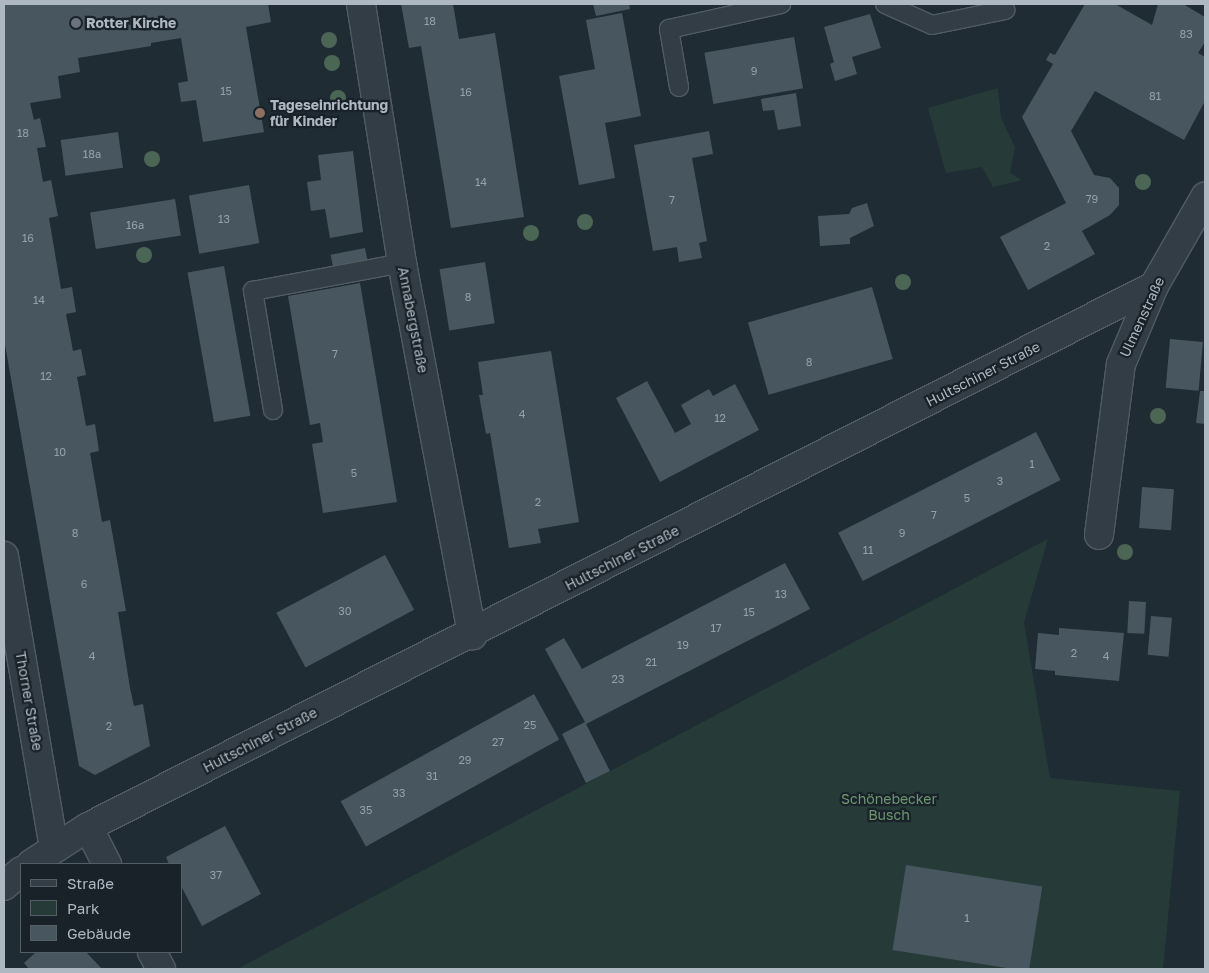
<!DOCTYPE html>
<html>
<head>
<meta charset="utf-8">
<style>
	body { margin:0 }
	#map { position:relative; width:1209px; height:973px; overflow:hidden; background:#202c34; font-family:"Golos Text",sans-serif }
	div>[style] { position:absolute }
	.green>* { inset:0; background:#263b37 }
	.building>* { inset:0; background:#485660; transform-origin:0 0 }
	.roads { filter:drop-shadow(1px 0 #515b63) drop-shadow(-1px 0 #515b63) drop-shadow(0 1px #515b63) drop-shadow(0 -1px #515b63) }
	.lane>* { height:18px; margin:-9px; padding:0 9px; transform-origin:9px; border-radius:9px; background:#333d45 }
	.street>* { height:28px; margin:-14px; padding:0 14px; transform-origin:14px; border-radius:14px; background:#333d45 }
	.trees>* { width:16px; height:16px; margin:-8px; border-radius:50%; background:#4b6655 }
	.dots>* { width:14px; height:14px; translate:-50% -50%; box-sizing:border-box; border:2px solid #192229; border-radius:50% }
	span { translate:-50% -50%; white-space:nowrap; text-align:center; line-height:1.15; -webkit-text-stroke:4.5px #192229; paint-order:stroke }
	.number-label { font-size:11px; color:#94a0aa }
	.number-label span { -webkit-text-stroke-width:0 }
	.poi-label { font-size:14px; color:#adb8c2; font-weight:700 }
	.left { translate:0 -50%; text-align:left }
	.street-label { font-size:14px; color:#adb8c2 }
	.park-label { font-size:14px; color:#6e9670 }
	.frame { position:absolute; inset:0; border:5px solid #adb8c2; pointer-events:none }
	.legend { position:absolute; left:20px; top:863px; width:162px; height:90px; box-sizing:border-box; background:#192229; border:1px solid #545e66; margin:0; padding:6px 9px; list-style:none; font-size:15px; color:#adb8c2 }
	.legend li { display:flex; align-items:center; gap:10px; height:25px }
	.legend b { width:25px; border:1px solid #545e66 }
</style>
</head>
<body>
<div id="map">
	<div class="green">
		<i style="clip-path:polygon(998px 88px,1001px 118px,1015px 147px,1010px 173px,1022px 180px,993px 187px,982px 167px,946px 173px,928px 108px)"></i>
		<i style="clip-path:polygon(1048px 539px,1024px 622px,1050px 778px,1180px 791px,1163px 969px,237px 969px)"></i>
	</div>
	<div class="building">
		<i style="clip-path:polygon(4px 4px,268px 4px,271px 22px,246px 27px,264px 132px,203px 142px,196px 100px,181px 102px,178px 83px,188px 81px,181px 38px,151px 43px,151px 46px,78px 58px,80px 72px,58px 76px,61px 98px,30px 103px,34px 120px,40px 118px,46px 147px,37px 148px,43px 182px,51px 180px,58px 216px,49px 218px,61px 289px,72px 287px,76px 312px,66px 314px,73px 351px,81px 349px,86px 375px,77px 377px,86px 426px,95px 424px,99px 451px,90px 453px,102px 522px,110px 520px,126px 611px,118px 612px,130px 688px,134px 706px,143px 704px,150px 746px,95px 775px,79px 766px,4px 339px)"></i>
		<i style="clip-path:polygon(401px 4px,453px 4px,459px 39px,495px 33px,524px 217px,451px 228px,421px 46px,409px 48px)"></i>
		<i style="clip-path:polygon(593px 4px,629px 4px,630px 9px,596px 16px)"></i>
		<i style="clip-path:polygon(1085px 4px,1115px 4px,1152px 25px,1158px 4px,1183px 4px,1205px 17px,1205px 42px,1198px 53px,1205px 57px,1205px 101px,1184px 140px,1095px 91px,1071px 131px,1094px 175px,1110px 178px,1119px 188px,1119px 205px,1110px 215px,1082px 231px,1095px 254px,1028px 290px,1000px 237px,1066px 203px,1022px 117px,1053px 64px,1046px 60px,1050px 53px,1055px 55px)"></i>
		<i style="clip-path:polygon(622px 13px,641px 116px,605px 123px,615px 178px,579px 185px,559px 76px,595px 69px,586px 20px)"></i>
		<i style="clip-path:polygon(870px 14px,881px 48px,852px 57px,857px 74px,835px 81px,830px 64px,834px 62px,824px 27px)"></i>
		<i style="left:794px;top:37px;width:52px;height:91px;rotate:80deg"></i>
		<i style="clip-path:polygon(796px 93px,801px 126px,778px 130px,774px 110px,763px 111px,761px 99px)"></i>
		<i style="clip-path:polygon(709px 131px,713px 154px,692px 158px,707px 241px,699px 243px,702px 258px,679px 262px,677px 247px,653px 251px,634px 145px)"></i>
		<i style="left:118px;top:132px;width:36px;height:58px;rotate:82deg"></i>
		<i style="clip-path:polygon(353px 151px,363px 232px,330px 238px,325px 209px,311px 211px,307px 182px,321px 180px,318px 155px)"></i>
		<i style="left:249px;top:185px;width:59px;height:61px;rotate:80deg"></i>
		<i style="left:175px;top:199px;width:37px;height:86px;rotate:81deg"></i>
		<i style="clip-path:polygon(867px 203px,874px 226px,850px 238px,850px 244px,820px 246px,818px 216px,849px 214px,852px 208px)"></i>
		<i style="left:365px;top:248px;width:15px;height:35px;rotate:79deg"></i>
		<i style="left:485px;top:262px;width:62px;height:46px;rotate:81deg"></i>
		<i style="left:224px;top:266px;width:152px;height:37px;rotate:80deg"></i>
		<i style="clip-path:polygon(360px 283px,397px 502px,323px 513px,312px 444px,323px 442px,320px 423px,310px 425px,288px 296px)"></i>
		<i style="left:872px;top:287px;width:75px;height:129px;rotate:74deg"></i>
		<i style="left:1170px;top:339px;width:33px;height:49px;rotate:5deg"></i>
		<i style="clip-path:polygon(551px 351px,579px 522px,538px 529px,541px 543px,509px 548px,490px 433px,486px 434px,479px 395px,483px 395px,478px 362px)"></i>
		<i style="clip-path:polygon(647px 381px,675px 433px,691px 424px,681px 405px,709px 389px,713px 396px,735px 384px,759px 430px,660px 482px,616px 398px)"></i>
		<i style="clip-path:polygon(1200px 391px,1205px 391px,1205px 424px,1196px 423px)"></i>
		<i style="left:1036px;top:432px;width:54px;height:222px;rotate:63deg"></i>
		<i style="left:1142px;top:487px;width:32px;height:41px;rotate:4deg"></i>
		<i style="left:385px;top:555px;width:62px;height:123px;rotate:62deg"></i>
		<i style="clip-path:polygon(785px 563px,810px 609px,586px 724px,610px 771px,586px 783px,562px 734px,585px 722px,545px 649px,564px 638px,582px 669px)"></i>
		<i style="left:1129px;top:601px;width:17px;height:32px;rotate:3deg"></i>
		<i style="left:1151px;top:616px;width:21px;height:39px;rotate:5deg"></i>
		<i style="clip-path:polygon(1059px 628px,1124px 633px,1119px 681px,1055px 675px,1055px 671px,1035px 669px,1038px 633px,1059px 635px)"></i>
		<i style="left:534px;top:694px;width:52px;height:221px;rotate:61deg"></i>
		<i style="clip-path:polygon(225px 826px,261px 894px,202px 926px,181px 886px,181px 864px,169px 864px,166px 857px)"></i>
		<i style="left:906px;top:865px;width:138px;height:86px;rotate:9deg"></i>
		<i style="clip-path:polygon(36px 952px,86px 952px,102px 969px,29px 969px,24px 963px)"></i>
	</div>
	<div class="roads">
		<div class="lane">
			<i style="left:885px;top:4px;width:51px;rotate:24.1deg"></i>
			<i style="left:932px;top:25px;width:75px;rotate:-11.6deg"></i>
			<i style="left:679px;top:87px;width:59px;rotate:-99.8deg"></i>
			<i style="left:669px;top:29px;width:115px;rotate:-12.6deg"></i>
			<i style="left:273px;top:410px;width:121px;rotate:-99.5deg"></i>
			<i style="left:253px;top:291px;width:152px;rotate:-10.6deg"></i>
		</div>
		<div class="street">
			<i style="left:361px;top:4px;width:262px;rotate:81deg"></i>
			<i style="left:402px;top:263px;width:379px;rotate:79.3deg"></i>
			<i style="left:1099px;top:535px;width:172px;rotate:-82.7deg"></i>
			<i style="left:1121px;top:364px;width:85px;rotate:-67.1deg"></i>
			<i style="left:1154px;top:286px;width:103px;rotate:-60.2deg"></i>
			<i style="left:4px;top:556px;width:295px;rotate:80.3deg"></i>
			<i style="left:88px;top:827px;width:42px;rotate:62.8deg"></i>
			<i style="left:31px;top:864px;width:68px;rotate:-33deg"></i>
			<i style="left:88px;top:827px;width:1195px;rotate:-26.91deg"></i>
			<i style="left:4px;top:886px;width:23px;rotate:-41deg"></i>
			<i style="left:152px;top:952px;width:19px;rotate:62deg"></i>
		</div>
	</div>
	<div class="trees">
		<i style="left:329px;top:40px"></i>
		<i style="left:332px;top:63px"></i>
		<i style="left:338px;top:98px"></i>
		<i style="left:152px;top:159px"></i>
		<i style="left:1143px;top:182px"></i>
		<i style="left:585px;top:222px"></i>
		<i style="left:531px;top:233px"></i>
		<i style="left:144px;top:255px"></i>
		<i style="left:903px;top:282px"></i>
		<i style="left:1158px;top:416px"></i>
		<i style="left:1125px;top:552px"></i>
	</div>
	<div class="dots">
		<i style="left:76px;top:23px;background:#6b7280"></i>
		<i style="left:260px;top:113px;background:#8d6e63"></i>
	</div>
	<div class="number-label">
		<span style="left:430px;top:21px">18</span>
		<span style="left:1186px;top:34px">83</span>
		<span style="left:754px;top:71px">9</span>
		<span style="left:226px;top:91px">15</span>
		<span style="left:466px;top:92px">16</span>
		<span style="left:1155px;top:96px">81</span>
		<span style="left:23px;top:133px">18</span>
		<span style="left:92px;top:154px">18a</span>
		<span style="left:481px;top:182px">14</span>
		<span style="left:1092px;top:199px">79</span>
		<span style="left:672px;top:200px">7</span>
		<span style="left:224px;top:219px">13</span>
		<span style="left:135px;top:225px">16a</span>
		<span style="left:28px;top:238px">16</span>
		<span style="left:1047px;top:246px">2</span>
		<span style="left:468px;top:297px">8</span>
		<span style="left:39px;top:300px">14</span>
		<span style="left:335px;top:354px">7</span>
		<span style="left:809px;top:362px">8</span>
		<span style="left:46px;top:376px">12</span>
		<span style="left:522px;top:414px">4</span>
		<span style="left:720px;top:418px">12</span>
		<span style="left:60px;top:452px">10</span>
		<span style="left:1032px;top:464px">1</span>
		<span style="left:354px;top:473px">5</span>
		<span style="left:1000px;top:481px">3</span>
		<span style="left:967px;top:498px">5</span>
		<span style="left:538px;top:502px">2</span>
		<span style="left:934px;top:515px">7</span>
		<span style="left:75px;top:533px">8</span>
		<span style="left:902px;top:533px">9</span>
		<span style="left:868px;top:550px">11</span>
		<span style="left:84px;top:584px">6</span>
		<span style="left:781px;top:594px">13</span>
		<span style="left:345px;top:611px">30</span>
		<span style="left:749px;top:612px">15</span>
		<span style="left:716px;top:628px">17</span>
		<span style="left:683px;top:645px">19</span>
		<span style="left:1074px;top:653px">2</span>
		<span style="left:92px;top:656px">4</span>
		<span style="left:1106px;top:656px">4</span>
		<span style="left:651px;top:662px">21</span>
		<span style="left:618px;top:679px">23</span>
		<span style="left:530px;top:725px">25</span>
		<span style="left:109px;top:726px">2</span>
		<span style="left:498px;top:742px">27</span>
		<span style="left:465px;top:760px">29</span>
		<span style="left:432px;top:776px">31</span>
		<span style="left:399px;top:793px">33</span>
		<span style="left:366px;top:810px">35</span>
		<span style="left:216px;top:875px">37</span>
		<span style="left:967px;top:918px">1</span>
	</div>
	<div class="poi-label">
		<span class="left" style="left:86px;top:23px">Rotter Kirche</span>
		<span class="left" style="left:270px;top:113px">Tageseinrichtung<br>für Kinder</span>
	</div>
	<div class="street-label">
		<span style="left:1142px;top:317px;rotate:-65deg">Ulmenstraße</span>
		<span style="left:413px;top:320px;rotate:79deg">Annabergstraße</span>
		<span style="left:983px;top:374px;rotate:-27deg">Hultschiner Straße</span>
		<span style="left:622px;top:558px;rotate:-27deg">Hultschiner Straße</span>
		<span style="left:29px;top:701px;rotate:80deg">Thorner Straße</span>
		<span style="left:260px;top:740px;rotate:-27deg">Hultschiner Straße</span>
	</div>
	<div class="park-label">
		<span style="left:889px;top:807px">Schönebecker<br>Busch</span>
	</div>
	<div class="frame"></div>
	<ul class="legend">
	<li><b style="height:6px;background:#333d45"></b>Straße</li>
	<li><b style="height:14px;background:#263b37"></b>Park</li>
	<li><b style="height:14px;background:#485660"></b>Gebäude</li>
	</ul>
</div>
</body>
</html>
